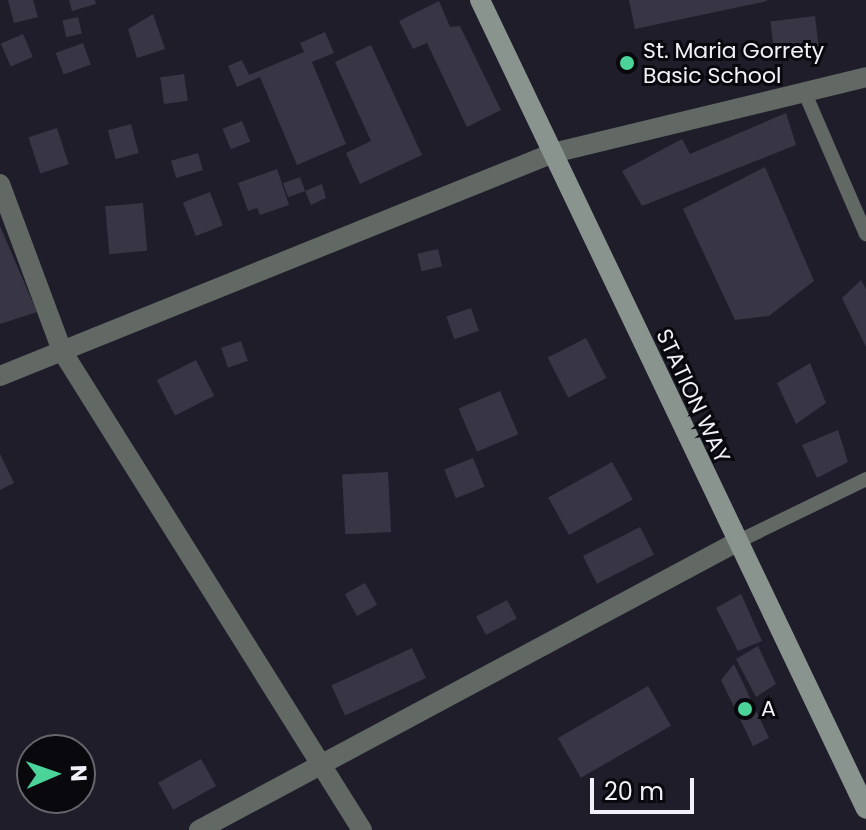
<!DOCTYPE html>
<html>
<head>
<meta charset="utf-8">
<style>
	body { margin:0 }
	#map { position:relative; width:866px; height:830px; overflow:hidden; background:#1e1d29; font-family:Poppins,sans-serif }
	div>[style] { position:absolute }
	.building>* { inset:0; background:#383644; transform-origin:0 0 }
	.lane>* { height:14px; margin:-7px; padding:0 7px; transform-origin:7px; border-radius:7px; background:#626965 }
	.street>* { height:20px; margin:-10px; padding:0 10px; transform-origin:10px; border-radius:10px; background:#626965 }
	.secondary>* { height:20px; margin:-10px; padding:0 10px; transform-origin:10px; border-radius:10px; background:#88948d }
	.dots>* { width:22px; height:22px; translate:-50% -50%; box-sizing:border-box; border:4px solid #08080d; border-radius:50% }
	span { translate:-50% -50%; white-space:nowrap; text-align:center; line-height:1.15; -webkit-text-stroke:6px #08080d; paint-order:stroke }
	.poi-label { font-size:22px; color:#f2f1fa }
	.left { translate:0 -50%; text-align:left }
	.street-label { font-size:22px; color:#f2f1fa }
	.north { position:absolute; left:16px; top:734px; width:80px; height:80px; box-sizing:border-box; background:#08080d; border:2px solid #66656c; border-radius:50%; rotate:88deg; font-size:22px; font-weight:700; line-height:32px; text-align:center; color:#f2f1fa }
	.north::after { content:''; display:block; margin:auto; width:28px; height:36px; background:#4cd39a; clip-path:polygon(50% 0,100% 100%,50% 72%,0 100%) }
	.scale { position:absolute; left:590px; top:778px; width:104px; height:36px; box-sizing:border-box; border:4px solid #f2f1fa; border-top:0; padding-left:10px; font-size:24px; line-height:28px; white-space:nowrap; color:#f2f1fa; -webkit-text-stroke:6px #08080d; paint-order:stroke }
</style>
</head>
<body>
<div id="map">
	<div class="building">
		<i style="clip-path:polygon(8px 0,33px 0,38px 17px,14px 23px)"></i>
		<i style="clip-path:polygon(69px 0,95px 0,96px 4px,72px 11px)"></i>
		<i style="clip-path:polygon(629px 0,767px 0,767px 1px,635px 29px)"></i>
		<i style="clip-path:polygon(439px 1px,450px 27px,460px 26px,501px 110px,467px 127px,427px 43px,413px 49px,399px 21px)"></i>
		<i style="clip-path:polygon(153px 14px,165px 49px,137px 58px,128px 29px)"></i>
		<i style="left:815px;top:16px;width:31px;height:45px;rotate:83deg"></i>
		<i style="left:78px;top:17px;width:17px;height:16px;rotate:77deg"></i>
		<i style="clip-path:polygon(325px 32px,334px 53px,312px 62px,346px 144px,297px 165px,260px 77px,237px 87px,228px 66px,242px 60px,249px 75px,304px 52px,300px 43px)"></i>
		<i style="left:23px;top:34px;width:25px;height:24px;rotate:67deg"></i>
		<i style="left:83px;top:43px;width:23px;height:29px;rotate:70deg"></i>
		<i style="clip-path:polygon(371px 45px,422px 155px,360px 184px,346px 153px,371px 141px,335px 62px)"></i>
		<i style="left:184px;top:74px;width:27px;height:24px;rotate:82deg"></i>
		<i style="clip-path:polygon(786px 113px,796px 145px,642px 206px,622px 171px,682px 139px,690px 154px)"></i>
		<i style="left:242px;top:121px;width:22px;height:21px;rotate:68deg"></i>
		<i style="left:131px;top:124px;width:30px;height:24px;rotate:75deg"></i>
		<i style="left:57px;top:128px;width:38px;height:30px;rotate:72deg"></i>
		<i style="left:198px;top:153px;width:18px;height:28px;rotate:74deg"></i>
		<i style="clip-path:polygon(765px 167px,814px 281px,769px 316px,735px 320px,683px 209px)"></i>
		<i style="clip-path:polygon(277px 169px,289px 205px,260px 215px,257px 208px,248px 211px,238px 183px)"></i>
		<i style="left:300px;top:177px;width:15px;height:18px;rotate:70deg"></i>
		<i style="clip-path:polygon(322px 184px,326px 198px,311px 205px,305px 191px)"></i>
		<i style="left:210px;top:192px;width:36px;height:29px;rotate:69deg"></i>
		<i style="left:143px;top:203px;width:48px;height:38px;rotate:85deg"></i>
		<i style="clip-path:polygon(0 226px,37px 312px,0 324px)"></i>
		<i style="left:438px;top:249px;width:18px;height:21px;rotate:77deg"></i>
		<i style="clip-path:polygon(861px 280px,866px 289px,866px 347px,842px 298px)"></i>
		<i style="left:471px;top:308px;width:24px;height:26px;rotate:71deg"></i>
		<i style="left:586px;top:338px;width:45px;height:43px;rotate:63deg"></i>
		<i style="left:241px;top:341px;width:21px;height:21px;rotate:71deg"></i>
		<i style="left:196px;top:360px;width:40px;height:44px;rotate:63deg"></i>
		<i style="clip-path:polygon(810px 363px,826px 403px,796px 424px,777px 383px)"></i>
		<i style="left:500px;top:391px;width:47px;height:45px;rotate:67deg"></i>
		<i style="clip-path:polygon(838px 430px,848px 462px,817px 478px,802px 445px)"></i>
		<i style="clip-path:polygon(0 454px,14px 483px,0 490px)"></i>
		<i style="left:473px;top:458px;width:31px;height:31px;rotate:68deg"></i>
		<i style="left:612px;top:462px;width:43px;height:73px;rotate:61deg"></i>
		<i style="left:388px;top:472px;width:60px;height:46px;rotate:87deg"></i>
		<i style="left:640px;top:527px;width:31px;height:64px;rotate:63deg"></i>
		<i style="left:365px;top:583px;width:25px;height:23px;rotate:61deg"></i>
		<i style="clip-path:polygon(741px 594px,762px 641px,738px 651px,716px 608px)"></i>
		<i style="left:507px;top:600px;width:21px;height:35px;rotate:62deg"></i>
		<i style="clip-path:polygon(758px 646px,776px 684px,756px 697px,736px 659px)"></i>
		<i style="left:412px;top:648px;width:33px;height:89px;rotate:65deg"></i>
		<i style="clip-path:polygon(734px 664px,769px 738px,753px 746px,721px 680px)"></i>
		<i style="left:648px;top:686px;width:46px;height:104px;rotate:60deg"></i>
		<i style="left:201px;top:759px;width:31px;height:49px;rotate:61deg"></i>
	</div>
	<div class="lane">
		<i style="left:804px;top:91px;width:156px;rotate:66.6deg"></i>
		<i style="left:735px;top:543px;width:146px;rotate:-26deg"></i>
	</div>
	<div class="street">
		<i style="left:0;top:184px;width:178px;rotate:69.6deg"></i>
		<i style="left:62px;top:351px;width:565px;rotate:57.94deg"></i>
		<i style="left:0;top:376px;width:596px;rotate:-21.96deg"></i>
		<i style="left:553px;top:153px;width:322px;rotate:-13.6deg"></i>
		<i style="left:199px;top:830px;width:608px;rotate:-28.17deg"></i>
	</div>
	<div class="secondary">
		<i style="left:480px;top:0;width:896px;rotate:64.49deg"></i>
	</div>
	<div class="dots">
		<i style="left:627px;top:63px;background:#4cd39a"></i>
		<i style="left:745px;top:709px;background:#4cd39a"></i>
	</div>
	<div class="poi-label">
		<span class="left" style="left:643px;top:63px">St. Maria Gorrety<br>Basic School</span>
		<span class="left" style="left:761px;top:709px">A</span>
	</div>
	<div class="street-label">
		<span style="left:693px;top:396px;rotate:65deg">STATION WAY</span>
	</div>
	<div class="north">N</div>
	<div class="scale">20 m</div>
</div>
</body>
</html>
